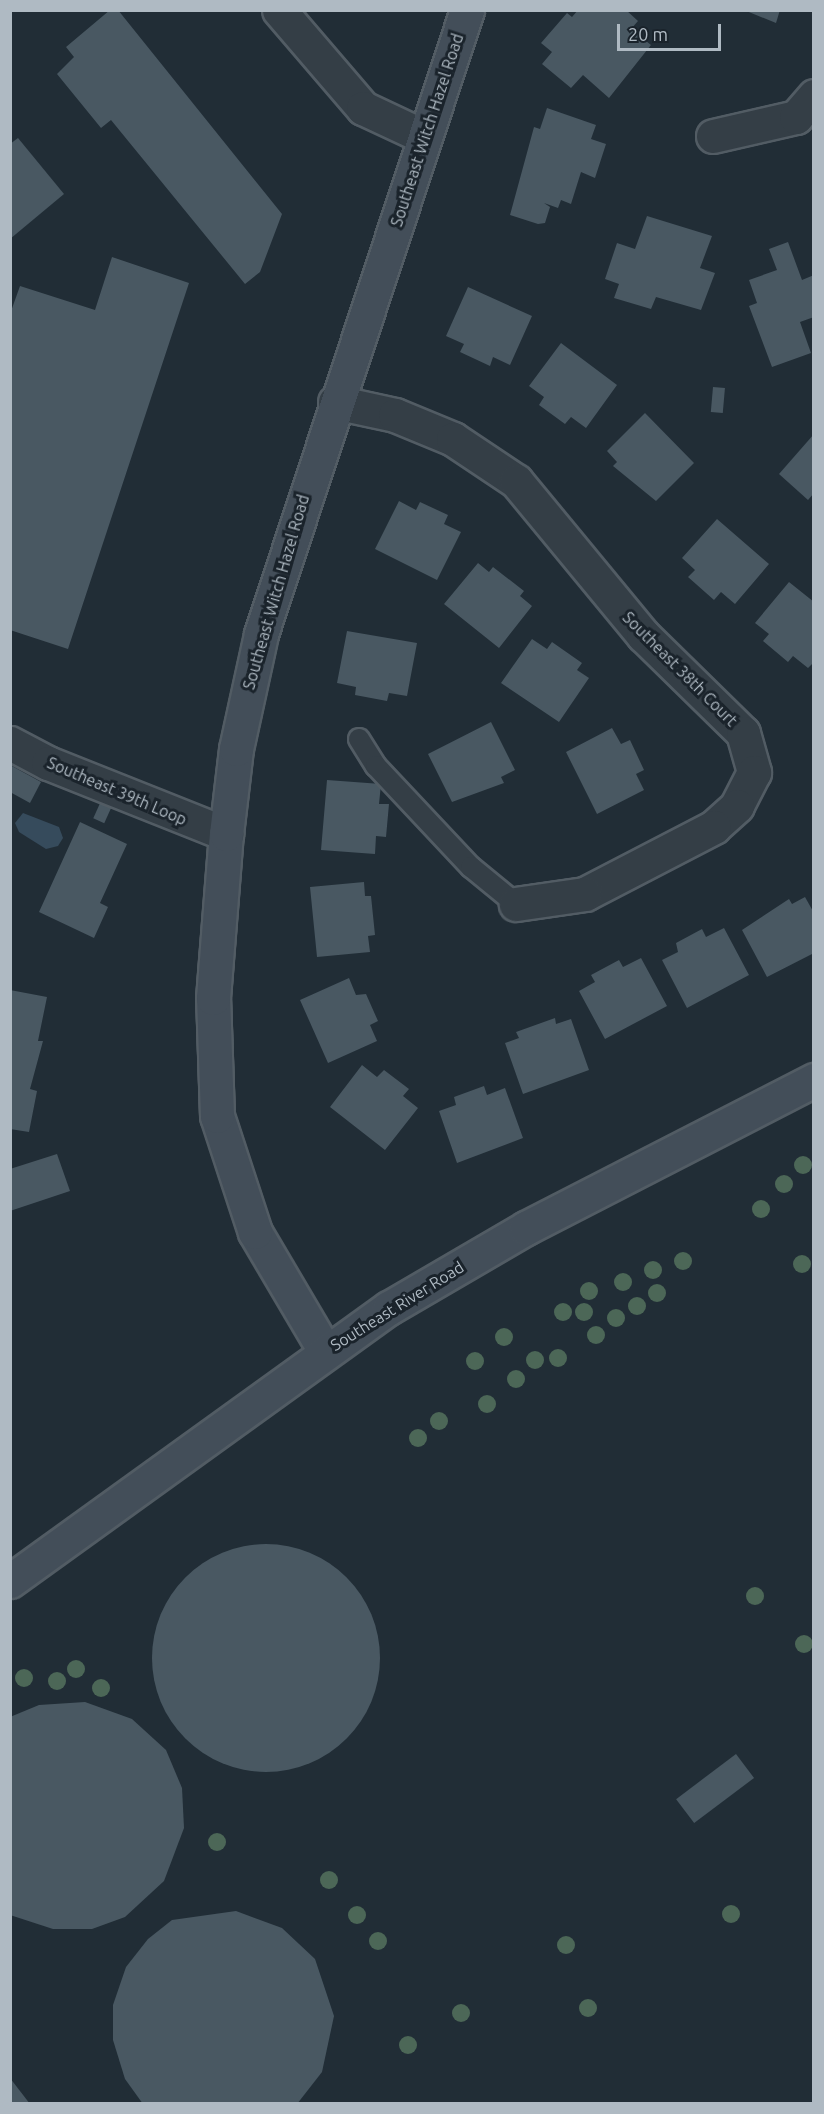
<!DOCTYPE html>
<html>
<head>
<meta charset="utf-8">
<style>
	body { margin:0 }
	#map { position:relative; width:824px; height:2114px; overflow:hidden; background:#212d36; font-family:Ubuntu,sans-serif }
	div>[style] { position:absolute }
	.water>* { inset:0; background:#364b5c }
	.building>* { inset:0; background:#495862; transform-origin:0 0 }
	.round { border-radius:50% }
	.roads { filter:drop-shadow(2px 0 #525c64) drop-shadow(-2px 0 #525c64) drop-shadow(0 2px #525c64) drop-shadow(0 -2px #525c64) }
	.lane>* { height:20px; margin:-10px; padding:0 10px; transform-origin:10px; border-radius:10px; background:#343e46 }
	.street>* { height:33px; margin:-16.5px; padding:0 16.5px; transform-origin:16.5px; border-radius:16.5px; background:#343e46 }
	.secondary>* { height:33px; margin:-16.5px; padding:0 16.5px; transform-origin:16.5px; border-radius:16.5px; background:#434e59 }
	.trees>* { width:18px; height:18px; margin:-9px; border-radius:50%; background:#4c6757 }
	span { translate:-50% -50%; white-space:nowrap; text-align:center; line-height:1.15; -webkit-text-stroke:6px #1a232b; paint-order:stroke }
	.street-label { font-size:16px; color:#afbac3 }
	.frame { position:absolute; inset:0; border:12px solid #afbac3; pointer-events:none }
	.scale { position:absolute; left:617px; top:24px; width:104px; height:27px; box-sizing:border-box; border:3px solid #afbac3; border-top:0; padding-left:8px; font-size:18px; line-height:21px; white-space:nowrap; color:#afbac3; -webkit-text-stroke:4px #1a232b; paint-order:stroke }
</style>
</head>
<body>
<div id="map">
	<div class="water">
		<i style="clip-path:polygon(23px 813px,59px 827px,63px 838px,58px 846px,46px 849px,19px 832px,15px 823px)"></i>
	</div>
	<div class="building">
		<i style="clip-path:polygon(110px 10px,118px 10px,282px 214px,260px 272px,245px 284px,111px 120px,101px 128px,57px 74px,74px 57px,66px 47px)"></i>
		<i style="clip-path:polygon(578px 10px,626px 10px,638px 21px,631px 29px,651px 45px,609px 98px,583px 75px,571px 88px,542px 64px,552px 52px,541px 43px,567px 13px,572px 17px)"></i>
		<i style="clip-path:polygon(744px 10px,780px 10px,776px 23px)"></i>
		<i style="clip-path:polygon(547px 108px,596px 125px,591px 139px,606px 144px,595px 178px,581px 172px,571px 204px,561px 200px,558px 208px,544px 203px,550px 207px,545px 223px,538px 224px,510px 215px,534px 127px,540px 129px)"></i>
		<i style="clip-path:polygon(18px 138px,64px 194px,10px 239px,10px 144px)"></i>
		<i style="clip-path:polygon(647px 216px,712px 236px,700px 268px,715px 273px,701px 310px,656px 297px,651px 309px,614px 298px,619px 284px,605px 279px,617px 243px,635px 249px)"></i>
		<i style="clip-path:polygon(788px 242px,802px 280px,814px 275px,814px 317px,800px 322px,811px 353px,772px 367px,749px 306px,757px 303px,749px 280px,777px 270px,769px 249px)"></i>
		<i style="clip-path:polygon(112px 257px,189px 283px,68px 649px,10px 630px,10px 314px,20px 286px,95px 310px)"></i>
		<i style="clip-path:polygon(468px 287px,532px 316px,510px 365px,493px 357px,490px 366px,460px 352px,464px 344px,446px 336px)"></i>
		<i style="clip-path:polygon(561px 343px,617px 385px,586px 428px,571px 417px,565px 424px,539px 405px,544px 397px,529px 386px)"></i>
		<i style="left:713px;top:387px;width:12px;height:25px;rotate:5deg"></i>
		<i style="clip-path:polygon(645px 413px,694px 463px,656px 501px,613px 466px,617px 462px,607px 451px)"></i>
		<i style="clip-path:polygon(814px 434px,814px 493px,808px 500px,779px 474px)"></i>
		<i style="clip-path:polygon(399px 501px,416px 510px,420px 502px,448px 515px,444px 524px,461px 532px,437px 580px,375px 549px)"></i>
		<i style="clip-path:polygon(717px 519px,769px 564px,735px 604px,721px 592px,714px 600px,688px 577px,695px 570px,682px 558px)"></i>
		<i style="clip-path:polygon(478px 563px,489px 572px,493px 567px,524px 591px,520px 596px,532px 606px,499px 648px,444px 604px)"></i>
		<i style="clip-path:polygon(789px 582px,814px 602px,814px 662px,808px 668px,793px 656px,788px 662px,763px 641px,769px 634px,755px 623px)"></i>
		<i style="clip-path:polygon(347px 631px,417px 643px,407px 696px,389px 693px,387px 701px,355px 695px,356px 687px,337px 683px)"></i>
		<i style="clip-path:polygon(532px 639px,547px 649px,552px 642px,582px 663px,577px 670px,589px 678px,559px 722px,501px 683px)"></i>
		<i style="clip-path:polygon(491px 722px,515px 770px,501px 777px,504px 783px,452px 802px,428px 754px)"></i>
		<i style="clip-path:polygon(612px 728px,621px 744px,630px 740px,644px 770px,636px 774px,644px 790px,597px 814px,566px 752px)"></i>
		<i style="clip-path:polygon(10px 765px,41px 782px,30px 803px,10px 792px)"></i>
		<i style="clip-path:polygon(327px 780px,381px 784px,379px 804px,389px 804px,386px 837px,376px 836px,375px 854px,321px 850px)"></i>
		<i style="left:101px;top:801px;width:12px;height:19px;rotate:24deg"></i>
		<i style="clip-path:polygon(80px 822px,127px 844px,100px 903px,108px 907px,94px 938px,39px 912px)"></i>
		<i style="clip-path:polygon(364px 882px,365px 896px,371px 896px,375px 935px,368px 936px,370px 952px,317px 957px,310px 887px)"></i>
		<i style="clip-path:polygon(805px 897px,814px 913px,814px 953px,767px 977px,742px 930px,789px 899px,792px 904px)"></i>
		<i style="clip-path:polygon(724px 928px,749px 975px,687px 1008px,662px 960px,678px 952px,676px 943px,702px 929px,706px 937px)"></i>
		<i style="clip-path:polygon(641px 958px,667px 1006px,605px 1039px,579px 991px,595px 982px,591px 975px,619px 960px,623px 967px)"></i>
		<i style="clip-path:polygon(349px 978px,356px 995px,366px 994px,378px 1021px,370px 1025px,377px 1041px,328px 1063px,300px 1000px)"></i>
		<i style="clip-path:polygon(10px 990px,47px 997px,38px 1041px,43px 1041px,30px 1089px,37px 1091px,29px 1132px,10px 1129px)"></i>
		<i style="clip-path:polygon(555px 1018px,556px 1024px,571px 1019px,589px 1070px,523px 1094px,505px 1043px,519px 1038px,516px 1032px)"></i>
		<i style="clip-path:polygon(362px 1065px,377px 1077px,384px 1070px,409px 1089px,403px 1096px,418px 1108px,385px 1150px,330px 1107px)"></i>
		<i style="clip-path:polygon(484px 1086px,487px 1095px,505px 1088px,523px 1138px,457px 1163px,439px 1111px,456px 1105px,454px 1097px)"></i>
		<i style="clip-path:polygon(57px 1154px,70px 1191px,10px 1211px,10px 1169px)"></i>
		<i class="round" style="left:152px;top:1544px;width:228px;height:228px"></i>
		<i style="clip-path:polygon(85px 1702px,132px 1719px,166px 1750px,182px 1788px,184px 1828px,164px 1881px,125px 1917px,92px 1929px,53px 1929px,10px 1915px,10px 1717px,39px 1705px)"></i>
		<i style="left:736px;top:1754px;width:30px;height:75px;rotate:53deg"></i>
		<i style="clip-path:polygon(236px 1911px,282px 1928px,315px 1959px,334px 2016px,322px 2072px,297px 2104px,143px 2104px,125px 2079px,113px 2040px,113px 2005px,126px 1967px,148px 1939px,172px 1920px)"></i>
		<i style="clip-path:polygon(10px 2078px,30px 2104px,10px 2104px)"></i>
	</div>
	<div class="roads">
		<div class="lane">
			<i style="left:359px;top:739px;width:32px;rotate:58deg"></i>
			<i style="left:376px;top:766px;width:139px;rotate:46.8deg"></i>
			<i style="left:471px;top:867px;width:58px;rotate:39.4deg"></i>
		</div>
		<div class="street">
			<i style="left:279px;top:10px;width:129px;rotate:49.4deg"></i>
			<i style="left:363px;top:108px;width:68px;rotate:25.1deg"></i>
			<i style="left:713px;top:136px;width:85px;rotate:-12.9deg"></i>
			<i style="left:796px;top:117px;width:28px;rotate:-49deg"></i>
			<i style="left:335px;top:402px;width:61px;rotate:12.2deg"></i>
			<i style="left:395px;top:415px;width:63px;rotate:22.5deg"></i>
			<i style="left:453px;top:439px;width:76px;rotate:33.7deg"></i>
			<i style="left:516px;top:481px;width:200px;rotate:50.5deg"></i>
			<i style="left:643px;top:635px;width:140px;rotate:44.4deg"></i>
			<i style="left:743px;top:733px;width:41px;rotate:74.2deg"></i>
			<i style="left:754px;top:772px;width:38px;rotate:117deg"></i>
			<i style="left:737px;top:806px;width:31px;rotate:138deg"></i>
			<i style="left:714px;top:827px;width:145px;rotate:152.6deg"></i>
			<i style="left:585px;top:894px;width:70px;rotate:171.8deg"></i>
			<i style="left:10px;top:743px;width:43px;rotate:27.8deg"></i>
			<i style="left:48px;top:763px;width:192px;rotate:21.7deg"></i>
		</div>
		<div class="secondary">
			<i style="left:325px;top:1351px;width:138px;rotate:-120.5deg"></i>
			<i style="left:255px;top:1232px;width:122px;rotate:-108.1deg"></i>
			<i style="left:217px;top:1116px;width:118px;rotate:-91.9deg"></i>
			<i style="left:213px;top:998px;width:165px;rotate:-85.5deg"></i>
			<i style="left:226px;top:834px;width:86px;rotate:-83.3deg"></i>
			<i style="left:236px;top:749px;width:118px;rotate:-77.7deg"></i>
			<i style="left:261px;top:634px;width:657px;rotate:-71.73deg"></i>
			<i style="left:10px;top:1581px;width:467px;rotate:-35.8deg"></i>
			<i style="left:389px;top:1308px;width:159px;rotate:-30.3deg"></i>
			<i style="left:526px;top:1228px;width:324px;rotate:-27.2deg"></i>
		</div>
	</div>
	<div class="trees">
		<i style="left:803px;top:1165px"></i>
		<i style="left:784px;top:1184px"></i>
		<i style="left:761px;top:1209px"></i>
		<i style="left:683px;top:1261px"></i>
		<i style="left:802px;top:1264px"></i>
		<i style="left:653px;top:1270px"></i>
		<i style="left:623px;top:1282px"></i>
		<i style="left:589px;top:1291px"></i>
		<i style="left:657px;top:1293px"></i>
		<i style="left:637px;top:1306px"></i>
		<i style="left:563px;top:1312px"></i>
		<i style="left:584px;top:1312px"></i>
		<i style="left:616px;top:1318px"></i>
		<i style="left:596px;top:1335px"></i>
		<i style="left:504px;top:1337px"></i>
		<i style="left:558px;top:1358px"></i>
		<i style="left:535px;top:1360px"></i>
		<i style="left:475px;top:1361px"></i>
		<i style="left:516px;top:1379px"></i>
		<i style="left:487px;top:1404px"></i>
		<i style="left:439px;top:1421px"></i>
		<i style="left:418px;top:1438px"></i>
		<i style="left:755px;top:1596px"></i>
		<i style="left:804px;top:1644px"></i>
		<i style="left:76px;top:1669px"></i>
		<i style="left:24px;top:1678px"></i>
		<i style="left:57px;top:1681px"></i>
		<i style="left:101px;top:1688px"></i>
		<i style="left:217px;top:1842px"></i>
		<i style="left:329px;top:1880px"></i>
		<i style="left:731px;top:1914px"></i>
		<i style="left:357px;top:1915px"></i>
		<i style="left:378px;top:1941px"></i>
		<i style="left:566px;top:1945px"></i>
		<i style="left:588px;top:2008px"></i>
		<i style="left:461px;top:2013px"></i>
		<i style="left:408px;top:2045px"></i>
	</div>
	<div class="street-label">
		<span style="left:427px;top:130px;rotate:-72deg">Southeast Witch Hazel Road</span>
		<span style="left:276px;top:592px;rotate:-74deg">Southeast Witch Hazel Road</span>
		<span style="left:680px;top:669px;rotate:45deg">Southeast 38th Court</span>
		<span style="left:117px;top:791px;rotate:23deg">Southeast 39th Loop</span>
		<span style="left:397px;top:1306px;rotate:-32deg">Southeast River Road</span>
	</div>
	<div class="frame"></div>
	<div class="scale">20 m</div>
</div>
</body>
</html>
